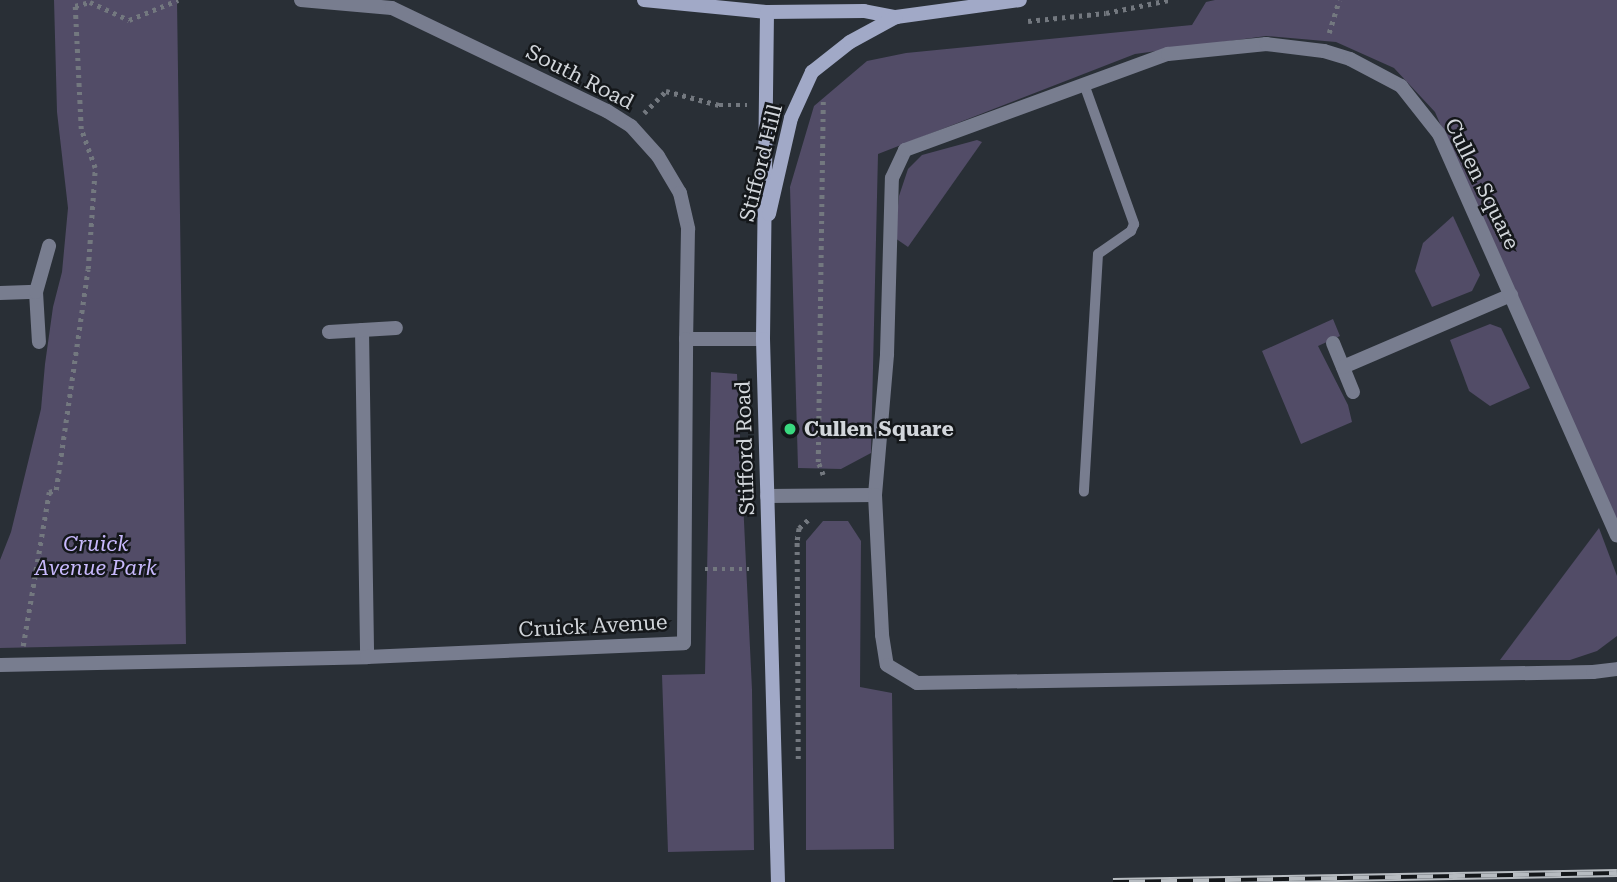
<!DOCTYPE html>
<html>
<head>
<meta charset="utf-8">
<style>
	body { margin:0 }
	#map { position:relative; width:1617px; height:882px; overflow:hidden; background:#292f36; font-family:"Roboto Serif",serif }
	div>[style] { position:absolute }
	.green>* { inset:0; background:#524c67 }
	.path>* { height:4.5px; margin-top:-2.25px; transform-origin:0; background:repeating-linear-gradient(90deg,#73787f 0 3.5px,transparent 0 8.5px) }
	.lane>* { height:10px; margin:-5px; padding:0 5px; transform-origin:5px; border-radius:5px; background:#787d8f }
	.street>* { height:14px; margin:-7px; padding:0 7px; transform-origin:7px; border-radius:7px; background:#787d8f }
	.secondary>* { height:14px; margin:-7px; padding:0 7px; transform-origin:7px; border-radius:7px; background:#a1a9c7 }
	.rail>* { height:8px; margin-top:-4px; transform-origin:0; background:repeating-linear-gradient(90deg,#14171a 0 16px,#b7bcc1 0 32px); box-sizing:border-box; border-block:2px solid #b7bcc1 }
	.dots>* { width:19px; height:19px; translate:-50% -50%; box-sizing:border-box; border:4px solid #14171a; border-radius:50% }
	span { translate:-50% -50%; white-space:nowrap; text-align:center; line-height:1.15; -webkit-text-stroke:5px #14171a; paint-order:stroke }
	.street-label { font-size:21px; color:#d2d6db }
	.poi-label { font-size:21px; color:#d2d6db; font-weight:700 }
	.left { translate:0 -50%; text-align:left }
	.park-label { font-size:21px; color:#c8b9fd; font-style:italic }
</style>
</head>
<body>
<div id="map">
	<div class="green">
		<i style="clip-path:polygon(54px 0,177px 0,186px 644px,0 648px,0 560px,11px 532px,41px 409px,45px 364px,53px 307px,62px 272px,68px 208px,57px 112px)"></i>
		<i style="clip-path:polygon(1215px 0,1617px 0,1617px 534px,1435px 112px,1394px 68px,1336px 42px,1266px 36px,1135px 54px,878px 154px,871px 453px,841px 469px,798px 468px,790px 187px,814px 106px,867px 61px,906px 53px,1192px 25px,1206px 2px)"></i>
		<i style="clip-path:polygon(977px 140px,982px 142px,908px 247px,895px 238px,899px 196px,908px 169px,922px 155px)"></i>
		<i style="clip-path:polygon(1453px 216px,1480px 275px,1472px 291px,1432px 307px,1415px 271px,1423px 243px)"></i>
		<i style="clip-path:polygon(1333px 319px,1340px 336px,1318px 346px,1348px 405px,1352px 422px,1301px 444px,1262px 351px)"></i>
		<i style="clip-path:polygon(1490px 324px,1501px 328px,1530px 388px,1490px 406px,1469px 391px,1450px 340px)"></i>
		<i style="clip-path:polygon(711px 372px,737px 374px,752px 690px,754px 850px,668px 852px,662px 675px,705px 674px)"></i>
		<i style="clip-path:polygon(823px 521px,848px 521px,861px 541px,860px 687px,892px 693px,894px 849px,806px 850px,806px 541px)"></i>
		<i style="clip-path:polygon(1599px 528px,1617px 576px,1617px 636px,1597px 651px,1570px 660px,1500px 660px)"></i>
	</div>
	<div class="path">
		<i style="left:1028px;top:21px;width:78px;rotate:-5.9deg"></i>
		<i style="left:1106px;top:13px;width:64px;rotate:-11.7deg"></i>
		<i style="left:1329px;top:33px;width:34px;rotate:-73deg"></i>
		<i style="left:644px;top:113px;width:31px;rotate:-45deg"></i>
		<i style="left:666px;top:91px;width:55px;rotate:14.8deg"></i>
		<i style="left:719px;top:105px;width:28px"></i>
		<i style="left:823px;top:475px;width:14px;rotate:-111deg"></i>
		<i style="left:818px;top:462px;width:363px;rotate:-89.2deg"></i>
		<i style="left:705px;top:569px;width:44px"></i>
		<i style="left:23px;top:646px;width:156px;rotate:-80.4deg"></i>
		<i style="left:49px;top:492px;width:7px;rotate:-16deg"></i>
		<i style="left:56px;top:490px;width:223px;rotate:-81.8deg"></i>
		<i style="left:88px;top:269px;width:101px;rotate:-86deg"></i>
		<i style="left:95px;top:168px;width:41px;rotate:-109.7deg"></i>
		<i style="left:81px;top:129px;width:123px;rotate:-92.8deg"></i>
		<i style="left:75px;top:6px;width:16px;rotate:-15deg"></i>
		<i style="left:90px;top:2px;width:43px;rotate:24.8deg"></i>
		<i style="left:129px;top:20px;width:53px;rotate:-22.2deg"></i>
		<i style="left:798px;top:759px;width:219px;rotate:-90.3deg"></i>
		<i style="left:797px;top:540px;width:12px;rotate:-81deg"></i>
		<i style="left:799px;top:528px;width:15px;rotate:-42deg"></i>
	</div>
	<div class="lane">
		<i style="left:1084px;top:84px;width:149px;rotate:70.3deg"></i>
		<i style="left:1134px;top:224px;width:8px;rotate:113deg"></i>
		<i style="left:1131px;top:231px;width:40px;rotate:145.1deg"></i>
		<i style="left:1098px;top:254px;width:238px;rotate:93.4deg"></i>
	</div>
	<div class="street">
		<i style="left:301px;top:0;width:91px;rotate:5deg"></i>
		<i style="left:392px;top:8px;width:238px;rotate:25.6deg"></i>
		<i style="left:607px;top:111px;width:28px;rotate:32deg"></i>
		<i style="left:631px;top:126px;width:40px;rotate:48deg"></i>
		<i style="left:658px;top:156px;width:43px;rotate:59.3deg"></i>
		<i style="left:680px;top:193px;width:37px;rotate:77deg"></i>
		<i style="left:688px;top:229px;width:110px;rotate:91deg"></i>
		<i style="left:686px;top:339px;width:77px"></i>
		<i style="left:36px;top:292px;width:50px;rotate:86.6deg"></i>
		<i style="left:0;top:293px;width:36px;rotate:-2deg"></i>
		<i style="left:36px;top:292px;width:48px;rotate:-74.2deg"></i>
		<i style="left:362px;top:330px;width:327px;rotate:89.1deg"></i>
		<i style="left:329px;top:332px;width:67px;rotate:-3.4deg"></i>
		<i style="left:1333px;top:343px;width:53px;rotate:67.8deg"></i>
		<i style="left:1343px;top:367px;width:183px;rotate:-23.2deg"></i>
		<i style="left:875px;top:495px;width:142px;rotate:-85.1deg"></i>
		<i style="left:887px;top:354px;width:176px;rotate:-88.4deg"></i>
		<i style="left:892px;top:178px;width:31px;rotate:-65deg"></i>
		<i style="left:905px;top:150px;width:280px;rotate:-20.1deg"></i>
		<i style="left:1168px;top:54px;width:99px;rotate:-5.8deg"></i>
		<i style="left:1266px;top:44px;width:58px;rotate:6.9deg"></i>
		<i style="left:1324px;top:51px;width:27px;rotate:17deg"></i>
		<i style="left:1350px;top:59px;width:58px;rotate:27.9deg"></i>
		<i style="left:1401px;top:86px;width:61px;rotate:51.6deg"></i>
		<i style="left:1439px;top:134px;width:439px;rotate:66.1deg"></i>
		<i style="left:767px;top:496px;width:108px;rotate:-0.5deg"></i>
		<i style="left:875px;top:495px;width:140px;rotate:87.1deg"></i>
		<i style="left:882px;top:635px;width:30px;rotate:81deg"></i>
		<i style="left:887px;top:665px;width:35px;rotate:31deg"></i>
		<i style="left:917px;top:683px;width:676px;rotate:-0.93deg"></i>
		<i style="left:1593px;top:672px;width:24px;rotate:-7deg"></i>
		<i style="left:0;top:665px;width:367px;rotate:-1.2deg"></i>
		<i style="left:367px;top:657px;width:317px;rotate:-2.5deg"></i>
		<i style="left:684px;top:643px;width:304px;rotate:-89.6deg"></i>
	</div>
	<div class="secondary">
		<i style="left:644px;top:0;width:124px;rotate:5.6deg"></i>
		<i style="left:767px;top:12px;width:97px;rotate:-0.6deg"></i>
		<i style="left:864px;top:11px;width:33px;rotate:11deg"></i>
		<i style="left:896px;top:17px;width:125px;rotate:-7.8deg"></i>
		<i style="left:767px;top:12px;width:327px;rotate:90.7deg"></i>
		<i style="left:763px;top:339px;width:543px;rotate:88.42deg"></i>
		<i style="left:769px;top:214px;width:98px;rotate:-77.1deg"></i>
		<i style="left:791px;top:118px;width:51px;rotate:-65.5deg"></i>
		<i style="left:812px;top:72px;width:48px;rotate:-38.3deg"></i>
		<i style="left:850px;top:42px;width:52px;rotate:-28.5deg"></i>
	</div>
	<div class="rail">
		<i style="left:1113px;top:882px;width:504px;rotate:-1.02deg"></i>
	</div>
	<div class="dots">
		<i style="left:790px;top:429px;background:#39d87f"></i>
	</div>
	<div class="street-label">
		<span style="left:580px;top:77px;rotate:27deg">South Road</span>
		<span style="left:761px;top:163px;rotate:-76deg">Stifford Hill</span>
		<span style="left:1482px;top:184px;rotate:64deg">Cullen Square</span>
		<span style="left:745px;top:448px;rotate:-92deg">Stifford Road</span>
		<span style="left:593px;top:626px;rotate:-3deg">Cruick Avenue</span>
	</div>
	<div class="poi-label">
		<span class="left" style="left:804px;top:429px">Cullen Square</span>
	</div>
	<div class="park-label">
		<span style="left:96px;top:556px">Cruick<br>Avenue Park</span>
	</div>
</div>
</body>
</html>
